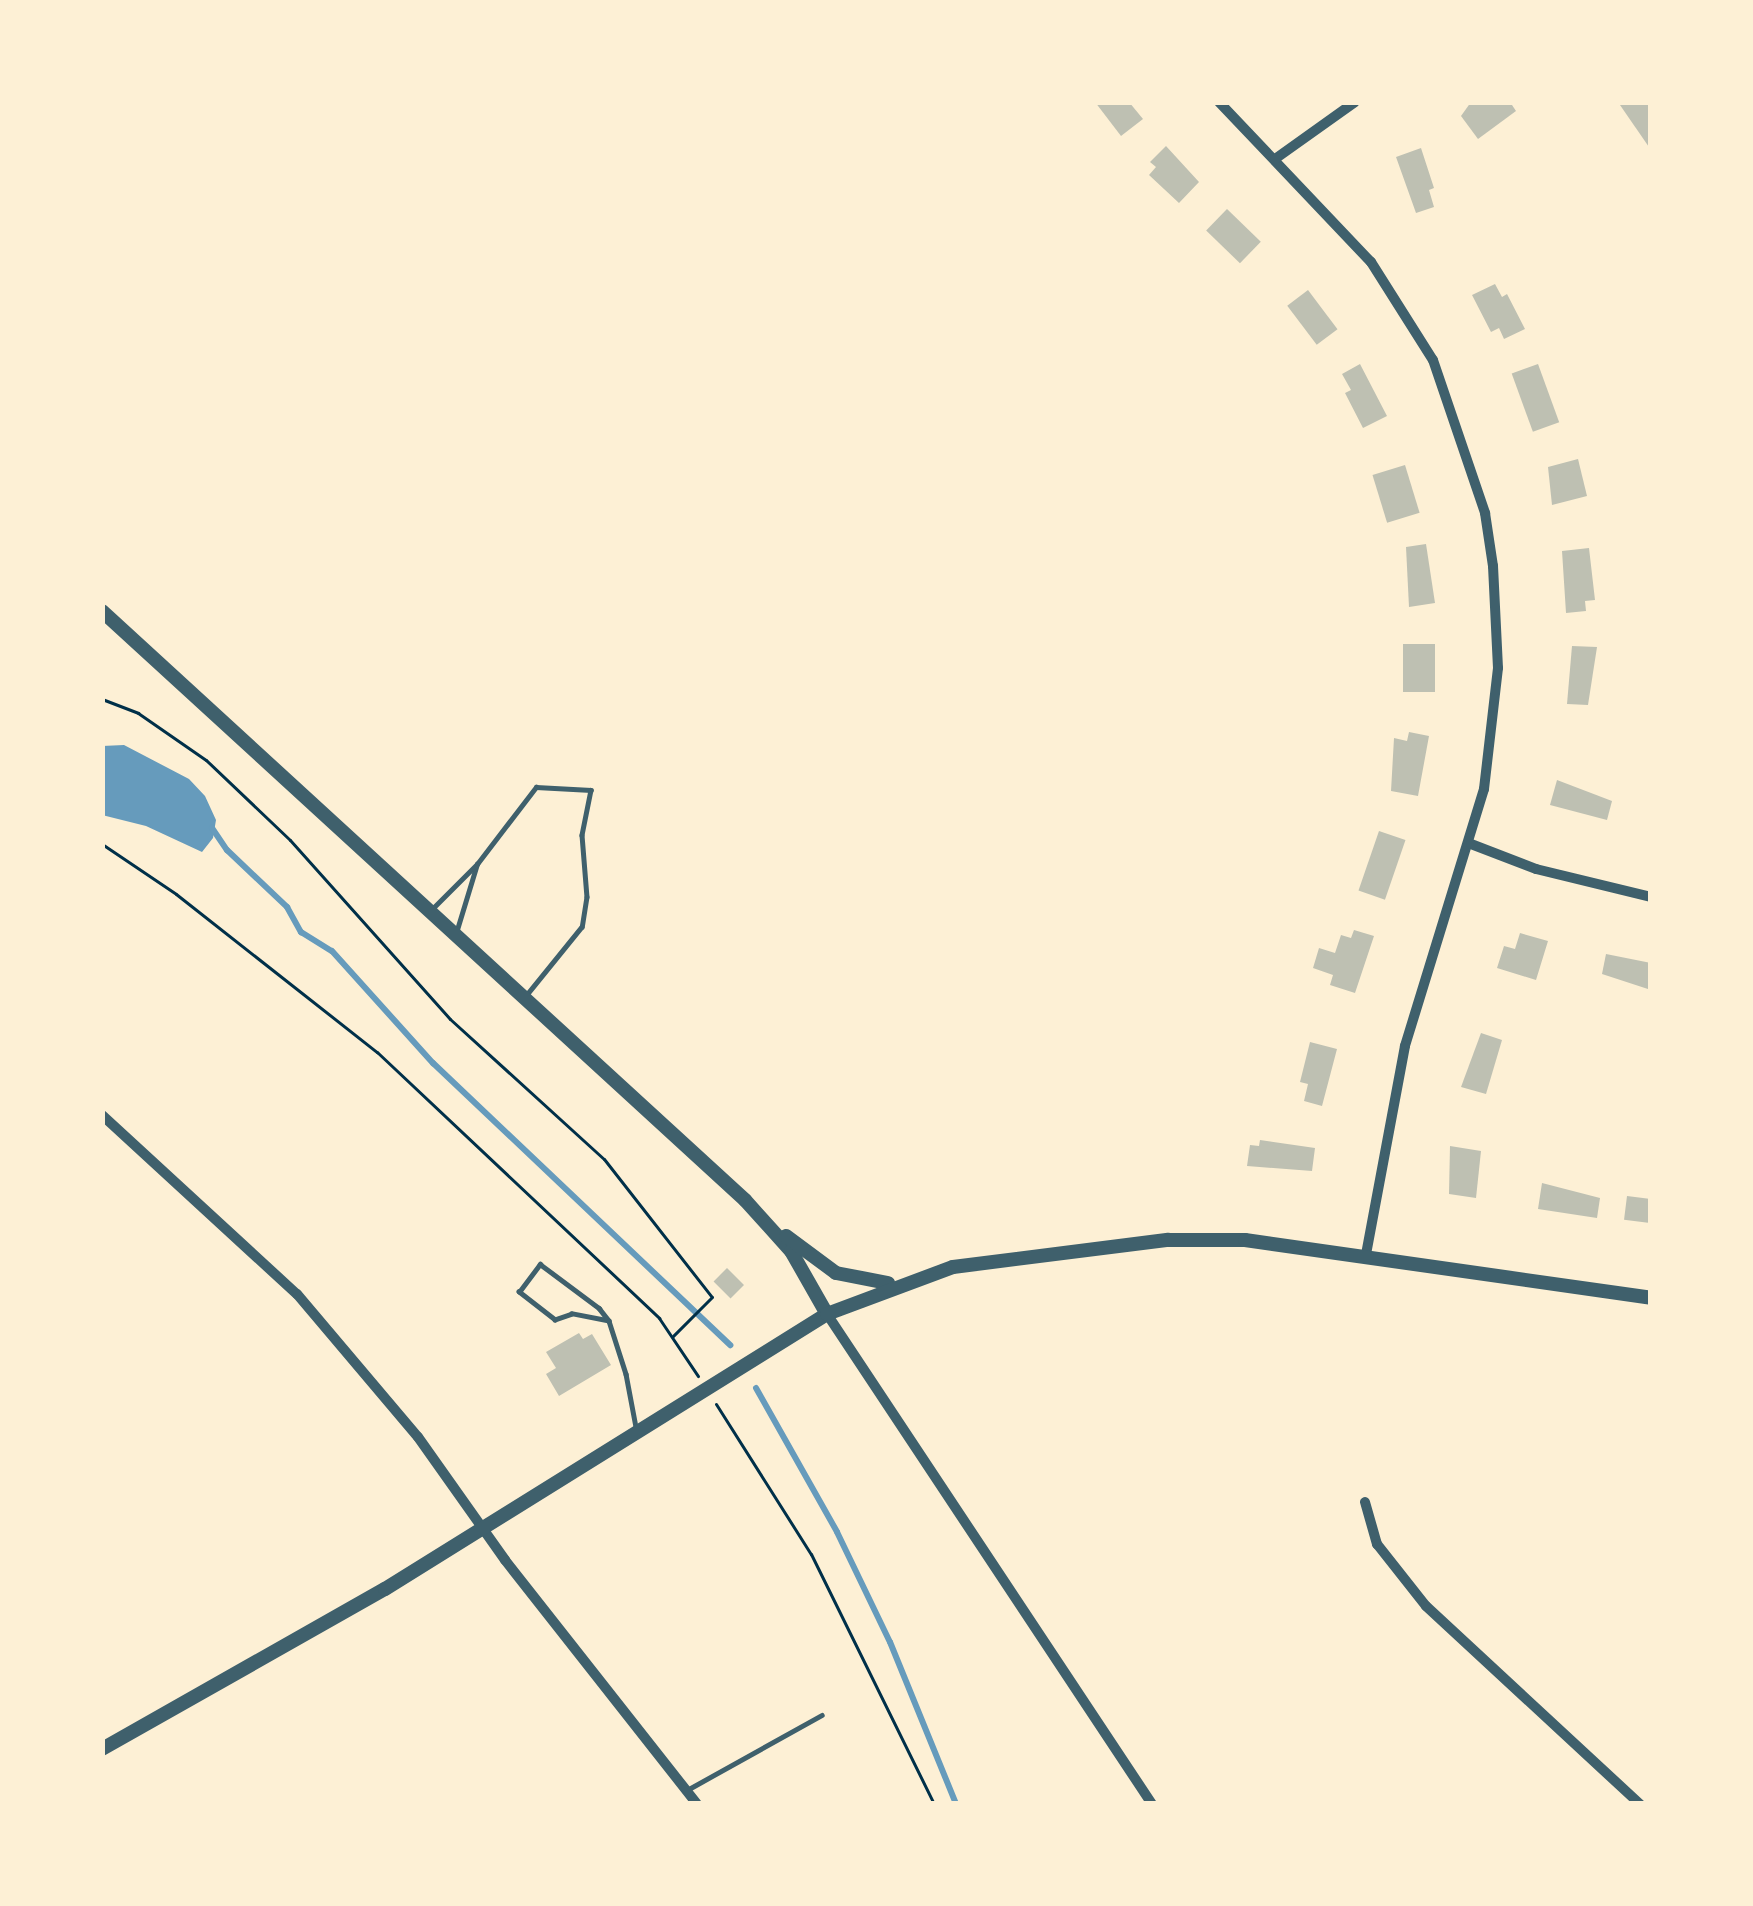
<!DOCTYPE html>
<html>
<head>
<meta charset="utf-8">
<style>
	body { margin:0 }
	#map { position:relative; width:1753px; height:1906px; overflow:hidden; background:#fdf0d5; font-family:"Roboto Condensed",sans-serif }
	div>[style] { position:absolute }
	.water>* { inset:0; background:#669bbc }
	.stream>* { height:6px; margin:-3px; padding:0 3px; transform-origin:3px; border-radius:3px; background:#669bbc }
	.building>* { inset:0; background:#bec0b2; transform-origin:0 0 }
	.path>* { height:3px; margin:-1.5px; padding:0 1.5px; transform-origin:1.5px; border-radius:1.5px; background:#003049 }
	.service>* { height:4.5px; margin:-2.25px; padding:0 2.25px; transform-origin:2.25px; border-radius:2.25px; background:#3f606c }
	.minor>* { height:10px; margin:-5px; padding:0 5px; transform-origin:5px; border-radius:5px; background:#3f606c }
	.tertiary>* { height:14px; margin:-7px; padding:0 7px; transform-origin:7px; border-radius:7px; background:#3f606c }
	span { translate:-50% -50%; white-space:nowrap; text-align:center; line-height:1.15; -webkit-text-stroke:9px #fdf0d5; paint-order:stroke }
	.frame { position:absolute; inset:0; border:105px solid #fdf0d5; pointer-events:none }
</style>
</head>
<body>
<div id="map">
	<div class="water">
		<i style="clip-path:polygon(124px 745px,189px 779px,205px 796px,216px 820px,213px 838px,202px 852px,146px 826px,102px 815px,102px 746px)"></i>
	</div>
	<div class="stream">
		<i style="left:212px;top:828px;width:27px;rotate:56deg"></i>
		<i style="left:227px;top:850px;width:83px;rotate:43.5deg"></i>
		<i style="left:287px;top:907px;width:29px;rotate:61deg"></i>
		<i style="left:301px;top:932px;width:36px;rotate:32deg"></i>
		<i style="left:332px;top:951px;width:151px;rotate:48deg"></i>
		<i style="left:433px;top:1063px;width:410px;rotate:43.5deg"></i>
		<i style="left:756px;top:1388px;width:165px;rotate:60.6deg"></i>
		<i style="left:837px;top:1532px;width:122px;rotate:64.3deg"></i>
		<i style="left:890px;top:1642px;width:175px;rotate:67.8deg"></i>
	</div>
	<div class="building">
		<i style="clip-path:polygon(1095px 102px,1129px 102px,1143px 119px,1121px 136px)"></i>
		<i style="clip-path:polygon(1471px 102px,1510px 102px,1516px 111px,1478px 139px,1461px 116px)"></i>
		<i style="clip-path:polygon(1625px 102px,1651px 102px,1651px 150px,1620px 105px)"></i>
		<i style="clip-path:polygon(1166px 146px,1199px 182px,1179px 203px,1149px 175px,1156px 167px,1150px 162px)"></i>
		<i style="clip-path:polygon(1421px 148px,1434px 188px,1429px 190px,1434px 207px,1416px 213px,1396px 157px)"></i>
		<i style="left:1227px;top:209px;width:47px;height:30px;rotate:44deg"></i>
		<i style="clip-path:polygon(1495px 284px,1502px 297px,1507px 294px,1525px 329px,1504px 339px,1499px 328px,1491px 332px,1472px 295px)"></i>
		<i style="left:1308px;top:290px;width:49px;height:26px;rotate:53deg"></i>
		<i style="clip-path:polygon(1360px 364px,1387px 416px,1363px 428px,1345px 393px,1351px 390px,1342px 374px)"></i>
		<i style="left:1538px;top:364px;width:62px;height:28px;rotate:70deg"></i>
		<i style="clip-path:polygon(1578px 459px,1587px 496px,1552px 505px,1548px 467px)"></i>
		<i style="left:1405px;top:465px;width:50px;height:34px;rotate:73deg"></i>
		<i style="clip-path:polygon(1426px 544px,1435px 603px,1409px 607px,1406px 547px)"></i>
		<i style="clip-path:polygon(1589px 548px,1595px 600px,1585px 601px,1586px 611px,1566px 613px,1562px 551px)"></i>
		<i style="left:1403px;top:644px;width:32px;height:48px"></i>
		<i style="clip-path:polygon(1572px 646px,1597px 647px,1588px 705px,1567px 704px)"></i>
		<i style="clip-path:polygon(1409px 732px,1429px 736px,1418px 796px,1391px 791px,1394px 738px,1407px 741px)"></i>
		<i style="clip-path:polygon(1557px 780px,1612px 801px,1607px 820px,1550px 805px)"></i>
		<i style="left:1379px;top:831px;width:28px;height:63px;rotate:19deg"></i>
		<i style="clip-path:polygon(1354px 930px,1374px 936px,1355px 993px,1330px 985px,1333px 975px,1313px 968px,1319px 948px,1335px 953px,1341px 935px,1351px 938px)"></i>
		<i style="clip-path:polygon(1520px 933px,1548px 941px,1536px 980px,1497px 968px,1504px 946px,1515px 949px)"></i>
		<i style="clip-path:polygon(1606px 954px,1651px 963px,1651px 990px,1602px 974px)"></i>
		<i style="clip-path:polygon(1481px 1033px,1502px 1040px,1486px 1094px,1461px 1087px)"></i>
		<i style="clip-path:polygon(1310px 1042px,1337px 1049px,1322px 1106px,1304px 1101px,1308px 1084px,1300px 1082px)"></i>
		<i style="clip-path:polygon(1260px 1140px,1315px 1148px,1312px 1171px,1247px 1166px,1250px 1145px,1259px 1146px)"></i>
		<i style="clip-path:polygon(1450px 1146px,1481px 1151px,1476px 1198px,1449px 1194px)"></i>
		<i style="clip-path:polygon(1542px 1183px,1600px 1198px,1597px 1218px,1538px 1209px)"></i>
		<i style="left:1627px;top:1196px;width:24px;height:24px;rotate:7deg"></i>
		<i style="left:727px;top:1268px;width:24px;height:19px;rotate:45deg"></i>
		<i style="clip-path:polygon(579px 1333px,583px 1339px,592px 1334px,611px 1365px,559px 1396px,546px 1374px,556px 1368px,546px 1352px)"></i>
	</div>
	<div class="path">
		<i style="left:102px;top:699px;width:39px;rotate:21deg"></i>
		<i style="left:138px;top:713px;width:83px;rotate:34.7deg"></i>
		<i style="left:206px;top:760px;width:116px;rotate:43.6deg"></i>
		<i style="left:290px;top:840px;width:240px;rotate:48.2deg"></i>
		<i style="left:450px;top:1019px;width:208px;rotate:42.3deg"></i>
		<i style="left:604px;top:1159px;width:175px;rotate:52deg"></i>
		<i style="left:712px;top:1297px;width:55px;rotate:135deg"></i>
		<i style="left:102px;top:844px;width:89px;rotate:34deg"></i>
		<i style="left:176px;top:894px;width:256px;rotate:38.2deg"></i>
		<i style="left:377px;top:1052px;width:388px;rotate:43.3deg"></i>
		<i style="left:659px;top:1318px;width:70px;rotate:56.1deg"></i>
		<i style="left:716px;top:1404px;width:178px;rotate:57.7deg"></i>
		<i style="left:811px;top:1554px;width:279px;rotate:63.8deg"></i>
	</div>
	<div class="service">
		<i style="left:434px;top:907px;width:61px;rotate:-45deg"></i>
		<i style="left:477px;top:864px;width:97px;rotate:-52.5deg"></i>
		<i style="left:536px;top:787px;width:55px;rotate:3.1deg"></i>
		<i style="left:591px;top:790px;width:46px;rotate:101.3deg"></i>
		<i style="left:582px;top:835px;width:62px;rotate:85.4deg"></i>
		<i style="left:587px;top:897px;width:30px;rotate:99deg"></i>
		<i style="left:582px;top:927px;width:87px;rotate:129deg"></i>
		<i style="left:456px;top:933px;width:72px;rotate:-73.1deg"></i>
		<i style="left:609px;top:1321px;width:38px;rotate:-169deg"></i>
		<i style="left:572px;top:1314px;width:18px;rotate:161deg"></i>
		<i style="left:555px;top:1320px;width:46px;rotate:-142.1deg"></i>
		<i style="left:519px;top:1292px;width:35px;rotate:-53deg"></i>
		<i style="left:540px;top:1264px;width:74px;rotate:36.7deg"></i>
		<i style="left:599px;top:1308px;width:16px;rotate:52deg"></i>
		<i style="left:609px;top:1321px;width:56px;rotate:72.2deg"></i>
		<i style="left:626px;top:1374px;width:54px;rotate:79.3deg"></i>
		<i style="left:687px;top:1790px;width:154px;rotate:-29.1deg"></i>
	</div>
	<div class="minor">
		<i style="left:1219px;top:102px;width:221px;rotate:46.5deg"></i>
		<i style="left:1371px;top:262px;width:116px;rotate:57.7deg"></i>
		<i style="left:1433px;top:360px;width:162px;rotate:71.2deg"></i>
		<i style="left:1485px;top:513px;width:54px;rotate:81.4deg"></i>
		<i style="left:1493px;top:566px;width:102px;rotate:87.2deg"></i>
		<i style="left:1498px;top:668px;width:122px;rotate:96.6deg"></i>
		<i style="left:1484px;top:789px;width:269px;rotate:107.1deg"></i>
		<i style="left:1405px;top:1046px;width:212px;rotate:100.6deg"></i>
		<i style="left:1275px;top:159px;width:98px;rotate:-35.5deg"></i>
		<i style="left:1471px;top:844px;width:70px;rotate:21deg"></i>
		<i style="left:1536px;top:869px;width:118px;rotate:13.7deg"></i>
		<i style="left:102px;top:1115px;width:265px;rotate:42.6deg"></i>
		<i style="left:297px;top:1294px;width:187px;rotate:49.8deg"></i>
		<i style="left:418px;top:1437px;width:151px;rotate:54.7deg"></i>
		<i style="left:505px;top:1560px;width:310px;rotate:51.8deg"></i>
		<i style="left:827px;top:1314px;width:588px;rotate:56.45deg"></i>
		<i style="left:1365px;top:1502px;width:44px;rotate:74.1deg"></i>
		<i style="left:1377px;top:1544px;width:79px;rotate:51.7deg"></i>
		<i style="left:1426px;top:1606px;width:292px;rotate:42.8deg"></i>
	</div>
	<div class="tertiary">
		<i style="left:102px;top:611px;width:872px;rotate:42.49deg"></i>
		<i style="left:745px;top:1200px;width:69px;rotate:48deg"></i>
		<i style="left:791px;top:1251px;width:73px;rotate:60.3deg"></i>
		<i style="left:786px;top:1236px;width:62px;rotate:36.5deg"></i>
		<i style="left:836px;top:1273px;width:53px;rotate:10.9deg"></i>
		<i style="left:102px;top:1749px;width:325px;rotate:-29.5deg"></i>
		<i style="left:385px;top:1589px;width:521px;rotate:-31.89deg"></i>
		<i style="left:827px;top:1314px;width:134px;rotate:-20.5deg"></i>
		<i style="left:953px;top:1267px;width:217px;rotate:-7.2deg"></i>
		<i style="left:1168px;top:1240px;width:77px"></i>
		<i style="left:1245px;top:1240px;width:410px;rotate:8.1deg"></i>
	</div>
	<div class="frame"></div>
</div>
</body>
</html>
